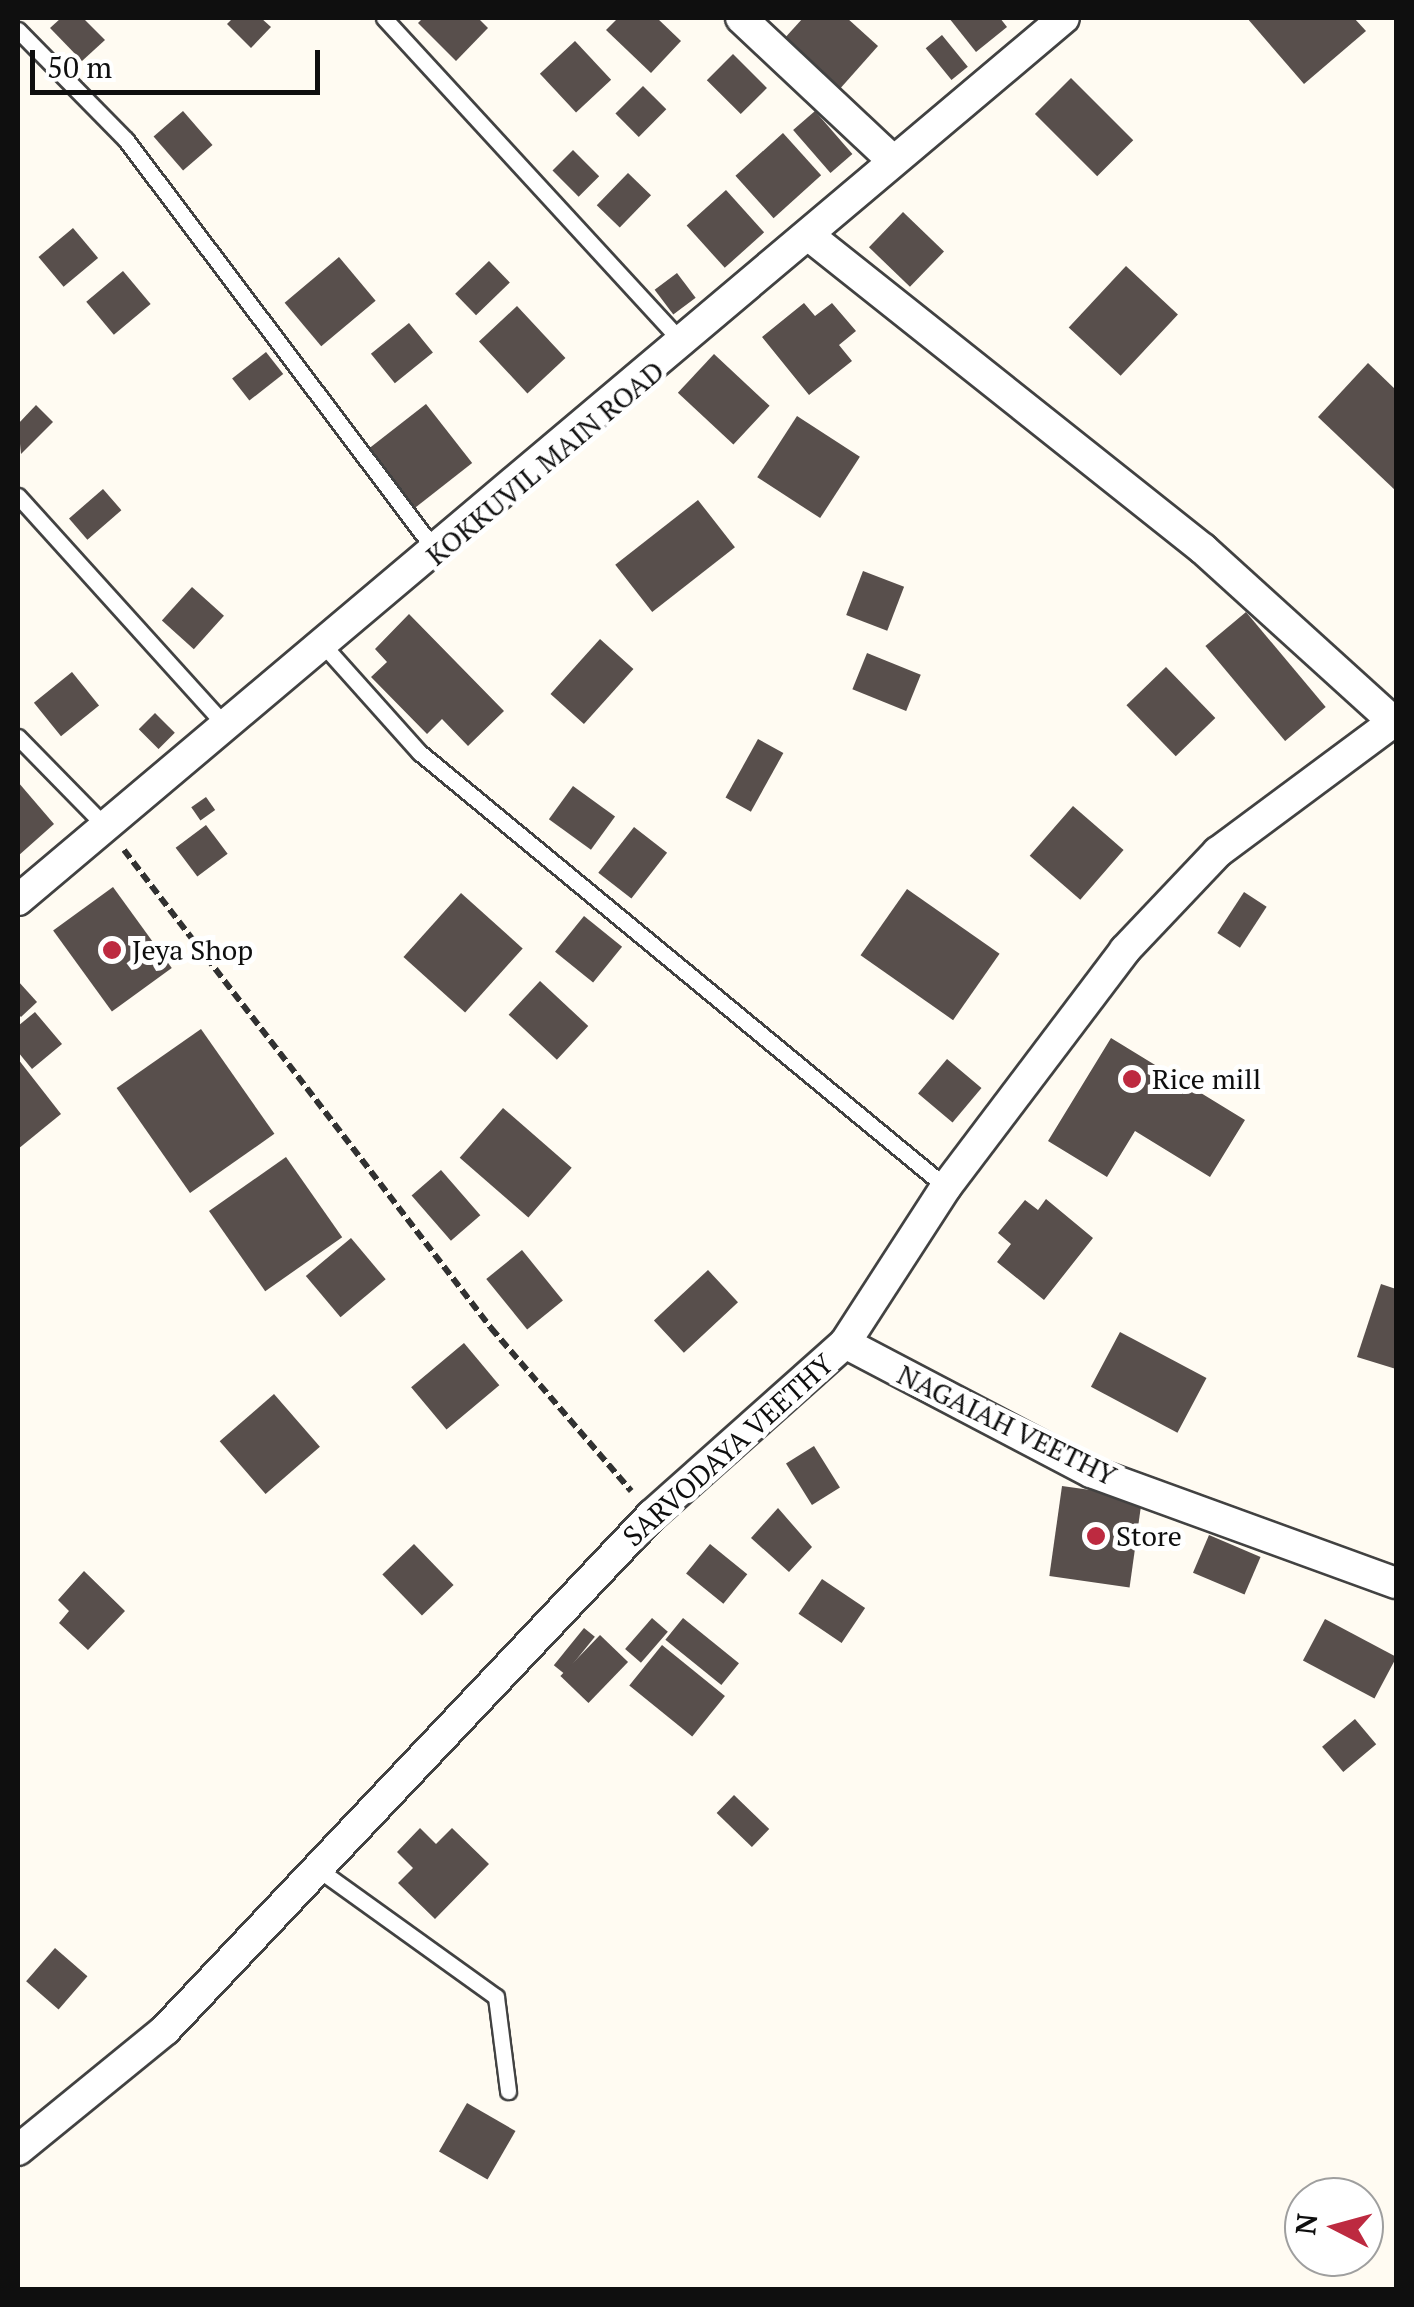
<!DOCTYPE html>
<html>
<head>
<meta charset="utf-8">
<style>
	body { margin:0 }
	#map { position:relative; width:1414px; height:2307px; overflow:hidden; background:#fffbf2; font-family:"PT Serif",serif }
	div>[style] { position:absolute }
	.building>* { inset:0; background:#584f4c; transform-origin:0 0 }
	.path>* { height:6px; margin-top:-3px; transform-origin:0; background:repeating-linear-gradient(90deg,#313131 0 10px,transparent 0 15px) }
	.roads { filter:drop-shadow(2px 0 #424242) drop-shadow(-2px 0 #424242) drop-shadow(0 2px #424242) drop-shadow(0 -2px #424242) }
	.service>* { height:15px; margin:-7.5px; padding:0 7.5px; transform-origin:7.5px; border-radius:7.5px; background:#fff }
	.minor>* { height:30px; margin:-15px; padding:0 15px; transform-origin:15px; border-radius:15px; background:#fff }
	.dots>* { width:28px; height:28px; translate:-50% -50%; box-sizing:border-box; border:5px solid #fff; border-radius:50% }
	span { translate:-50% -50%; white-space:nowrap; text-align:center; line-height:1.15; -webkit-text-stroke:10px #fff; paint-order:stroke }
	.street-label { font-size:28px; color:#0f0f0f }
	.poi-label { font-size:28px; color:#0f0f0f }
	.left { translate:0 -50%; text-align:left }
	.frame { position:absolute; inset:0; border:20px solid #0f0f0f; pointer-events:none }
	.north { position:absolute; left:1284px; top:2177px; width:100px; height:100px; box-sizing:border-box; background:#fff; border:2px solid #9f9f9f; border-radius:50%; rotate:276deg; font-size:28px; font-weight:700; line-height:40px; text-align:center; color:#0f0f0f }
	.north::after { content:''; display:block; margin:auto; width:35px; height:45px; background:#bd2a40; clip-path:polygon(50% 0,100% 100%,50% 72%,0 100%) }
	.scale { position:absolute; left:30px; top:50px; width:290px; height:45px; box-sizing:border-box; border:5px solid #0f0f0f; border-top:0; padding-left:12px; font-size:30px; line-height:35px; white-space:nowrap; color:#0f0f0f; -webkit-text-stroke:8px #fff; paint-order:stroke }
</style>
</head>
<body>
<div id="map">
	<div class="building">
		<i style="clip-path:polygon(61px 18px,83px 18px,105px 40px,82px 61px,50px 28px)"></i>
		<i style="clip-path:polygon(233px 18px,261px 18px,271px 27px,251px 48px,227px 24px)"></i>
		<i style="clip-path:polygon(423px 18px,478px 18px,488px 28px,456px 61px,418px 23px)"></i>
		<i style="clip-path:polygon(618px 18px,657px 18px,681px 41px,651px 73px,606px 30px)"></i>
		<i style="clip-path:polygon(803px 18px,847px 18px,878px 46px,838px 91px,783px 40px)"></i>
		<i style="clip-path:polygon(949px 18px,1000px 18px,1007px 27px,976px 52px)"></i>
		<i style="clip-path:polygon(1247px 18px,1354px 18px,1366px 31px,1304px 84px)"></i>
		<i style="left:942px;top:35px;width:41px;height:21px;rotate:51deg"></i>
		<i style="left:575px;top:41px;width:53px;height:48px;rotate:47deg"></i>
		<i style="left:733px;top:54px;width:48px;height:37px;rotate:45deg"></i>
		<i style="left:1071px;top:78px;width:88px;height:51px;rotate:45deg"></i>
		<i style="left:643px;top:86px;width:33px;height:39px;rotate:45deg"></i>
		<i style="left:183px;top:111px;width:45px;height:39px;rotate:49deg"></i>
		<i style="left:815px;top:111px;width:57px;height:29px;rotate:49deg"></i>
		<i style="left:783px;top:133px;width:57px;height:64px;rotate:48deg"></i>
		<i style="left:573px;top:150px;width:37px;height:29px;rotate:45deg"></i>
		<i style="left:628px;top:173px;width:32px;height:45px;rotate:44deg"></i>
		<i style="left:726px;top:190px;width:57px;height:53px;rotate:48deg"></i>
		<i style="left:903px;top:212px;width:57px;height:49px;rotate:44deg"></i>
		<i style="left:73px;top:228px;width:39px;height:45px;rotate:50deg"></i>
		<i style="left:339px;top:257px;width:57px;height:71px;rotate:50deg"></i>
		<i style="left:489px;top:261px;width:30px;height:47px;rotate:46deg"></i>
		<i style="left:1126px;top:266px;width:71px;height:84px;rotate:43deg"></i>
		<i style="left:123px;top:271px;width:43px;height:48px;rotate:50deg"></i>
		<i style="left:677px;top:273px;width:31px;height:28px;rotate:53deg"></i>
		<i style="clip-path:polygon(804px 303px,815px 316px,832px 303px,856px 331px,839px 345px,852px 361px,809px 395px,762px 337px)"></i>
		<i style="left:517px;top:306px;width:71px;height:52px;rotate:47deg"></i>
		<i style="left:409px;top:323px;width:38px;height:49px;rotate:51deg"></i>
		<i style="left:266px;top:352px;width:28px;height:43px;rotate:52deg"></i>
		<i style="left:714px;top:354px;width:76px;height:53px;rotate:43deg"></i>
		<i style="clip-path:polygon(1368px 363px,1396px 390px,1396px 491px,1318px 417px)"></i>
		<i style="left:426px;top:404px;width:75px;height:72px;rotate:52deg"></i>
		<i style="clip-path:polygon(36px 405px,53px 422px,21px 454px,18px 424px)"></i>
		<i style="left:797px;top:416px;width:75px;height:73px;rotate:33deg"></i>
		<i style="left:103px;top:489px;width:28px;height:45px;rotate:49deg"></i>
		<i style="left:698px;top:500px;width:60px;height:105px;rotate:52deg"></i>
		<i style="left:863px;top:571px;width:44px;height:47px;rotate:21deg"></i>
		<i style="left:192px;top:587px;width:43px;height:45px;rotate:42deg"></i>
		<i style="left:1246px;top:612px;width:124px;height:53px;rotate:50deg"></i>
		<i style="clip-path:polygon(409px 614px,504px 711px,468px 746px,442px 719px,427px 734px,371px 677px,387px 662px,375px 649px)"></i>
		<i style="left:600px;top:639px;width:45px;height:74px;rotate:42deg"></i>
		<i style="left:867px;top:653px;width:58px;height:39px;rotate:22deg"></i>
		<i style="left:1166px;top:667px;width:71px;height:55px;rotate:46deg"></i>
		<i style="left:72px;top:672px;width:43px;height:49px;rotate:51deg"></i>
		<i style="left:155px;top:713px;width:28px;height:23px;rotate:45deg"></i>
		<i style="left:758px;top:739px;width:29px;height:67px;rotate:29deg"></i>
		<i style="clip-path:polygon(18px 782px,54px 824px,18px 856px)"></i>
		<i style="left:573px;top:786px;width:52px;height:41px;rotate:36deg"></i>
		<i style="left:206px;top:797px;width:16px;height:18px;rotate:55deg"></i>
		<i style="left:1073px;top:806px;width:67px;height:66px;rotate:41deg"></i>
		<i style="left:206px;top:825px;width:36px;height:38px;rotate:53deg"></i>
		<i style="left:634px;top:827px;width:42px;height:58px;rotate:38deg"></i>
		<i style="left:113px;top:887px;width:100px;height:74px;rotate:54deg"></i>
		<i style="left:907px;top:889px;width:113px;height:81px;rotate:35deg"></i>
		<i style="left:1244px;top:892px;width:27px;height:49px;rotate:33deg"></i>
		<i style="left:461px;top:893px;width:83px;height:86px;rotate:42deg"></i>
		<i style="left:584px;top:916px;width:49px;height:46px;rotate:39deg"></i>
		<i style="clip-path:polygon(18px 981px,37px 1002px,21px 1017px,18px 1014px)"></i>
		<i style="left:540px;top:981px;width:66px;height:46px;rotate:43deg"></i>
		<i style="clip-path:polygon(35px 1012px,62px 1044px,32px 1069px,18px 1052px,18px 1026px)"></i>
		<i style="left:201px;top:1029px;width:128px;height:103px;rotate:55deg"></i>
		<i style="clip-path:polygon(1111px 1038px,1245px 1120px,1210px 1177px,1135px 1131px,1107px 1177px,1048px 1141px)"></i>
		<i style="clip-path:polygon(18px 1059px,61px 1114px,18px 1149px)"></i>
		<i style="left:947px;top:1059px;width:45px;height:45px;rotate:40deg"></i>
		<i style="left:503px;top:1108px;width:91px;height:66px;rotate:41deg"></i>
		<i style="left:286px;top:1157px;width:98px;height:94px;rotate:55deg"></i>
		<i style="left:441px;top:1170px;width:60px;height:39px;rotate:49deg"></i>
		<i style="clip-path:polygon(1046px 1199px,1093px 1238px,1044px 1300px,997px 1262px,1011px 1244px,998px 1233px,1025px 1200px,1038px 1210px)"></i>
		<i style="left:351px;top:1238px;width:54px;height:59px;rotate:50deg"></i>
		<i style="left:522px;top:1250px;width:65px;height:46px;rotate:51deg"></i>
		<i style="left:708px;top:1270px;width:44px;height:74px;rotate:47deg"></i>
		<i style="clip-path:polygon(1381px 1284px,1396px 1289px,1396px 1369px,1357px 1357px)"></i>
		<i style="left:1120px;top:1332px;width:98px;height:62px;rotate:28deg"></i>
		<i style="left:464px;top:1343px;width:55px;height:69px;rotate:50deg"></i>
		<i style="left:274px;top:1394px;width:70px;height:72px;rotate:49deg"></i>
		<i style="left:814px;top:1446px;width:49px;height:33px;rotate:58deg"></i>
		<i style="left:1062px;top:1486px;width:81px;height:91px;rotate:8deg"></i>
		<i style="clip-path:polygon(778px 1508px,812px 1547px,789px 1572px,751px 1538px)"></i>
		<i style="left:1209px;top:1535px;width:56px;height:41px;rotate:23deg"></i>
		<i style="left:414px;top:1544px;width:57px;height:44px;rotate:46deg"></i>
		<i style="left:710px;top:1544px;width:48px;height:38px;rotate:39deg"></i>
		<i style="clip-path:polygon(84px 1571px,125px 1611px,88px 1650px,59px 1623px,69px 1611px,58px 1600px)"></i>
		<i style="left:822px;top:1579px;width:52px;height:42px;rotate:34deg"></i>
		<i style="left:652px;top:1618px;width:21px;height:41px;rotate:41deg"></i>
		<i style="left:683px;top:1618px;width:72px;height:28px;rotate:39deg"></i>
		<i style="left:1325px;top:1619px;width:81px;height:47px;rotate:28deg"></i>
		<i style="left:584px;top:1628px;width:14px;height:48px;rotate:39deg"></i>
		<i style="left:600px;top:1635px;width:39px;height:57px;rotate:44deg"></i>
		<i style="left:662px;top:1645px;width:81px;height:52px;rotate:39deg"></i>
		<i style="left:1355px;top:1719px;width:33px;height:43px;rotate:50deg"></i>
		<i style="left:734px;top:1795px;width:49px;height:25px;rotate:44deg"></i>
		<i style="clip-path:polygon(420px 1828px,436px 1844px,452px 1828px,489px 1864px,435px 1919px,398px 1883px,413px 1868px,397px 1852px)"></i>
		<i style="left:55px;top:1948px;width:43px;height:44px;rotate:41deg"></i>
		<i style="left:467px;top:2103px;width:56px;height:56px;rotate:30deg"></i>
	</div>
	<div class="path">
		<i style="left:124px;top:850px;width:603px;rotate:52.48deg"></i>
		<i style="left:491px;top:1328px;width:215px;rotate:49.3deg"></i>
	</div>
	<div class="roads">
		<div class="service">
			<i style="left:384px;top:18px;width:440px;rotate:47.4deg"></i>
			<i style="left:18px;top:30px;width:154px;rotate:45.5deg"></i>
			<i style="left:126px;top:140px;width:513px;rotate:53deg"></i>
			<i style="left:18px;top:496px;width:312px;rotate:47.9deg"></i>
			<i style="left:326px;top:648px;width:140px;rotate:48.2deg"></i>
			<i style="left:419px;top:752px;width:683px;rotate:39.54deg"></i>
			<i style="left:18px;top:737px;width:126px;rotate:45.6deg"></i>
			<i style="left:318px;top:1869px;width:219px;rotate:35.7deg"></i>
			<i style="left:496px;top:1997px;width:95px;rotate:82.7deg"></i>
		</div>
		<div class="minor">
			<i style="left:741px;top:18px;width:206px;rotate:43.2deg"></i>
			<i style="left:812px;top:238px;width:500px;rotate:38.5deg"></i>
			<i style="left:1203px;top:549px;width:258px;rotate:42.2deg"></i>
			<i style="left:18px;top:900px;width:1368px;rotate:-40.14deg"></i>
			<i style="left:845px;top:1343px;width:278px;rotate:27.7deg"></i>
			<i style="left:1091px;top:1472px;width:325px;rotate:20deg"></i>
			<i style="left:18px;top:2150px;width:190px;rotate:-39.2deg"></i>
			<i style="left:165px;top:2030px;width:709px;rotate:-46.6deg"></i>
			<i style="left:652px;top:1515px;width:259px;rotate:-41.7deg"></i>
			<i style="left:845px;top:1343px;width:186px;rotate:-57.1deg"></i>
			<i style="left:946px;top:1187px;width:297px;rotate:-52.9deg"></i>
			<i style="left:1125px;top:950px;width:135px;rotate:-46.5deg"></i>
			<i style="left:1218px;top:852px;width:222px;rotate:-36.6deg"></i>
		</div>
	</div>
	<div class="dots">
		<i style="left:112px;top:950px;background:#bd2a40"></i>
		<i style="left:1132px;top:1079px;background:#bd2a40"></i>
		<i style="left:1096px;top:1536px;background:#bd2a40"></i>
	</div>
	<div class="street-label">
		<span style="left:545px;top:463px;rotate:-40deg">KOKKUVIL MAIN ROAD</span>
		<span style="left:1007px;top:1425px;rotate:26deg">NAGAIAH VEETHY</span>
		<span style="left:728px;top:1450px;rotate:-42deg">SARVODAYA VEETHY</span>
	</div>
	<div class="poi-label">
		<span class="left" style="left:132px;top:950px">Jeya Shop</span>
		<span class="left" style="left:1152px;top:1079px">Rice mill</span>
		<span class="left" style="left:1116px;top:1536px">Store</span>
	</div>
	<div class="frame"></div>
	<div class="north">N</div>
	<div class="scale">50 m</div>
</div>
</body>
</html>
